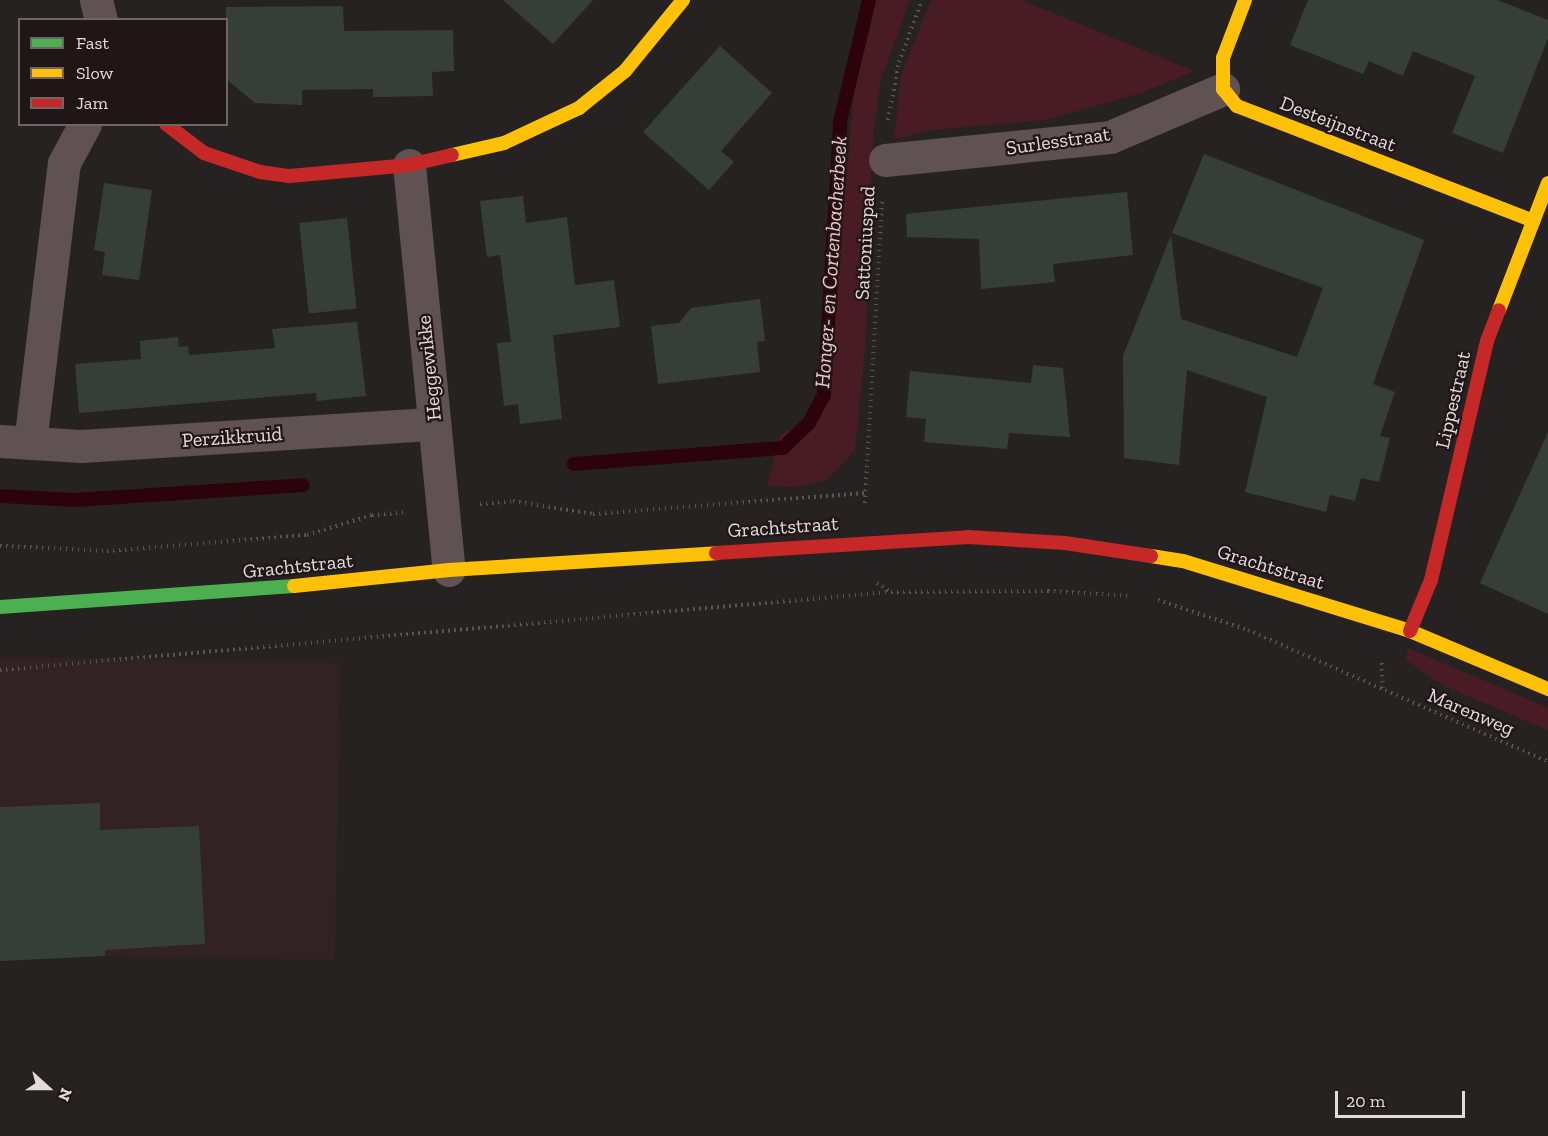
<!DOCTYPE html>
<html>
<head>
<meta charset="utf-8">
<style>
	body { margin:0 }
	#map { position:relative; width:1548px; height:1136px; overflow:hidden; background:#272222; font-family:"Zilla Slab",serif }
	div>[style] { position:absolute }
	.built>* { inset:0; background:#322224; transform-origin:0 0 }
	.green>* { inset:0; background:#491b24 }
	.stream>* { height:14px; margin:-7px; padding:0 7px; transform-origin:7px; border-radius:7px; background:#2c030b }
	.building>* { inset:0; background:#363e38; transform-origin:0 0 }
	.path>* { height:4px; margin-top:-2px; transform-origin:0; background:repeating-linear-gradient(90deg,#5d5253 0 1.5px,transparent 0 6px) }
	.street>* { height:33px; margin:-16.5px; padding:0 16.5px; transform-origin:16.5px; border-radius:16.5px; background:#605153 }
	.fast>* { height:14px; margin:-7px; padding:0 7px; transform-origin:7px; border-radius:7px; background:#4caf50 }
	.slow>* { height:14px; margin:-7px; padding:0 7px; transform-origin:7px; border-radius:7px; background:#ffc107 }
	.jam>* { height:14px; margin:-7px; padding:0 7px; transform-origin:7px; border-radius:7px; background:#c62828 }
	span { translate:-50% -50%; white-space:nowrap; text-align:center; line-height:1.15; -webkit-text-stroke:4.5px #211617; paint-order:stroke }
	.street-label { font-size:20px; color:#e3dbdc }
	.water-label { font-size:21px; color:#f3c6ca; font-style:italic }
	.legend { position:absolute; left:18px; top:18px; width:210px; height:108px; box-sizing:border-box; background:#211617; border:2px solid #6f6566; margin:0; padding:8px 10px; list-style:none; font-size:18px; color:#e3dbdc }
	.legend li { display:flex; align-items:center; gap:12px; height:30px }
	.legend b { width:30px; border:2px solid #6f6566 }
	.north { position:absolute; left:18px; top:1058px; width:60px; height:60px; -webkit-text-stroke:4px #211617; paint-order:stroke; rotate:111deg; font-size:16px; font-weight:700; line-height:24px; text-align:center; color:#e3dbdc }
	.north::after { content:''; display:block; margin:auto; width:21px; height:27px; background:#e3dbdc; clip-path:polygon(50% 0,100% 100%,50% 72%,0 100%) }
	.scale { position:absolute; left:1335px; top:1091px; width:130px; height:27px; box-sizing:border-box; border:3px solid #e3dbdc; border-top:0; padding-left:8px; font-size:18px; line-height:21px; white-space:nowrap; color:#e3dbdc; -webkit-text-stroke:4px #211617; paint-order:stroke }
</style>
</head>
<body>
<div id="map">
	<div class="built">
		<i style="left:340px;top:663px;width:297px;height:341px;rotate:91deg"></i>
	</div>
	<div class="green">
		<i style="clip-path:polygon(872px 0,910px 0,881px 79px,873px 134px,865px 350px,855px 450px,826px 480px,796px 487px,767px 486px,780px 435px,809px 421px,828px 377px,856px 74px)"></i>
		<i style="clip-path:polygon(931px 0,1021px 0,1194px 71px,1141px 93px,1045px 120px,933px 130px,894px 139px,901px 76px)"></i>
		<i style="clip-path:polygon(1408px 648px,1548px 708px,1548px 730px,1444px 686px,1406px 660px)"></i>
	</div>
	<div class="stream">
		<i style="left:574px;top:464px;width:210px;rotate:-4.4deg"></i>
		<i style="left:783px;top:448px;width:36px;rotate:-44deg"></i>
		<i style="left:809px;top:423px;width:32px;rotate:-62deg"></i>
		<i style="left:824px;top:395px;width:273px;rotate:-86.6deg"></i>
		<i style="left:840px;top:122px;width:125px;rotate:-76.6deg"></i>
		<i style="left:0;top:496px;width:74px;rotate:3.1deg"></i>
		<i style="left:74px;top:500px;width:229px;rotate:-3.7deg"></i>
	</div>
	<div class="building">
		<i style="clip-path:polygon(503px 0,593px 0,553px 44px)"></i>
		<i style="clip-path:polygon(1308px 0,1497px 0,1548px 20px,1548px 38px,1503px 153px,1452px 133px,1475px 76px,1413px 51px,1403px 76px,1369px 61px,1363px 74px,1290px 45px)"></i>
		<i style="clip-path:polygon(343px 6px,344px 31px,453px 30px,454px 71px,432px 72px,433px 96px,373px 97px,373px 89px,302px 90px,302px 105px,255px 103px,226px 79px,226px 7px)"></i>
		<i style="clip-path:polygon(720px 46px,772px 93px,721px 151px,734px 162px,709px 190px,643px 132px)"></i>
		<i style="clip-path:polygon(1204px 154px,1424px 240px,1373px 384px,1395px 392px,1380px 436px,1390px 438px,1379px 482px,1361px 478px,1355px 501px,1330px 495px,1326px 512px,1245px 492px,1267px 397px,1187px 370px,1179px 465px,1124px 458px,1123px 356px,1171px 235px,1181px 319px,1297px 357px,1323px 288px,1172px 233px)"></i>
		<i style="clip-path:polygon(104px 183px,152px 190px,139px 280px,102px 275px,105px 252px,94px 250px)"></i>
		<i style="clip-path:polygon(1127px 192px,1133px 255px,1053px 264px,1055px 282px,981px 289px,979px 239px,907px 237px,906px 214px)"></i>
		<i style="clip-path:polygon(523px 196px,526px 223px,567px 217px,575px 285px,614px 280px,620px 327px,553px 335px,562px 419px,520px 424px,518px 404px,504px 406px,497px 343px,511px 342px,500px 255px,487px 257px,480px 201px)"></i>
		<i style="left:347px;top:218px;width:91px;height:48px;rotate:84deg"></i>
		<i style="clip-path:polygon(760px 299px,765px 341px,757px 342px,760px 372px,658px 384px,651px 326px,679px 323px,691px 308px)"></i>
		<i style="clip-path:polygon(357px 322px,366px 396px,317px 401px,316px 393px,79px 413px,75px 364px,141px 359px,140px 341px,178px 337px,179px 347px,188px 346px,189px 355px,275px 348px,272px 329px)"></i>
		<i style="clip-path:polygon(1033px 365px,1063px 368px,1070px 437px,1009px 433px,1007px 449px,924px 442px,926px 419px,906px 417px,910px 371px,1031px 383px)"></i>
		<i style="clip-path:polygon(1548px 432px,1548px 614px,1480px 583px)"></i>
		<i style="clip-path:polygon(100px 803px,100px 830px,199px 826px,205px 944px,105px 950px,105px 956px,0 961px,0 807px)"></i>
	</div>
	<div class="path">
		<i style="left:888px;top:120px;width:59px;rotate:-79.3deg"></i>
		<i style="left:899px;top:62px;width:66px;rotate:-69.6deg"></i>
		<i style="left:865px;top:503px;width:304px;rotate:-86.8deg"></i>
		<i style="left:480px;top:504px;width:33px;rotate:-5deg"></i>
		<i style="left:513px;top:501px;width:81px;rotate:9.2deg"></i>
		<i style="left:593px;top:514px;width:273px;rotate:-4.4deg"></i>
		<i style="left:0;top:546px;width:107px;rotate:2.7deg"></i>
		<i style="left:107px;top:551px;width:201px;rotate:-4.6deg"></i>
		<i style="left:307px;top:535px;width:68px;rotate:-17.1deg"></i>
		<i style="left:372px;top:515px;width:32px;rotate:-5deg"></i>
		<i style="left:877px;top:583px;width:17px;rotate:33deg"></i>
		<i style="left:891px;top:592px;width:157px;rotate:-0.4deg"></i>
		<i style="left:1048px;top:591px;width:82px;rotate:3.5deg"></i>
		<i style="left:1158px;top:600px;width:95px;rotate:18.4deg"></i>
		<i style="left:1248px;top:630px;width:328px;rotate:23.7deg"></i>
		<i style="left:1382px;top:663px;width:27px;rotate:88deg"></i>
		<i style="left:0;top:670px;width:893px;rotate:-5.01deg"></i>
	</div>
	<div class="street">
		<i style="left:96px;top:0;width:21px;rotate:76deg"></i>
		<i style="left:885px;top:160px;width:226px;rotate:-5.8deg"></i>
		<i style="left:1110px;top:137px;width:123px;rotate:-23deg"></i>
		<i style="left:409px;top:165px;width:407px;rotate:84.4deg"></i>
		<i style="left:0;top:441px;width:81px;rotate:3.5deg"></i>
		<i style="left:81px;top:446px;width:354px;rotate:-3.6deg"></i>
		<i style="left:30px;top:443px;width:282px;rotate:-83.1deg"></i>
		<i style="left:64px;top:163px;width:44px;rotate:-61.7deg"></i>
	</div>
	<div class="fast">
		<i style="left:0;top:607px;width:295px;rotate:-4.1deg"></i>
	</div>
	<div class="slow">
		<i style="left:1245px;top:0;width:62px;rotate:110.8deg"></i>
		<i style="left:1223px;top:58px;width:31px;rotate:90deg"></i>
		<i style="left:1223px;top:89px;width:22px;rotate:51deg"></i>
		<i style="left:1237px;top:106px;width:318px;rotate:21.2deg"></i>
		<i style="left:452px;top:155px;width:53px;rotate:-13deg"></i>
		<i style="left:504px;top:143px;width:83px;rotate:-25deg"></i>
		<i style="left:579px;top:108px;width:59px;rotate:-38.8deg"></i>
		<i style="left:625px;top:71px;width:92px;rotate:-50.8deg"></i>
		<i style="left:1499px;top:310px;width:136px;rotate:-68.9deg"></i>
		<i style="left:1151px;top:556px;width:32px;rotate:9deg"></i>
		<i style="left:1183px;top:561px;width:238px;rotate:17.1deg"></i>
		<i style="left:1410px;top:631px;width:150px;rotate:22.8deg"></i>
		<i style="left:294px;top:586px;width:156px;rotate:-5.9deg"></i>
		<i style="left:449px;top:570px;width:268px;rotate:-3.6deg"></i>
	</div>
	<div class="jam">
		<i style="left:166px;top:124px;width:48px;rotate:37.3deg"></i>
		<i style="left:204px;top:153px;width:59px;rotate:18.7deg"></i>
		<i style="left:260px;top:172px;width:30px;rotate:8deg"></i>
		<i style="left:290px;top:176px;width:120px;rotate:-5.3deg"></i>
		<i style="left:409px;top:165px;width:44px;rotate:-13.1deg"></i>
		<i style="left:716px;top:553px;width:253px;rotate:-3.6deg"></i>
		<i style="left:968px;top:537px;width:97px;rotate:3.5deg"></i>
		<i style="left:1065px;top:543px;width:87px;rotate:8.6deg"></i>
		<i style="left:1410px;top:631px;width:55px;rotate:-67.6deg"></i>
		<i style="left:1431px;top:580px;width:245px;rotate:-76.8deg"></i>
		<i style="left:1487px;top:341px;width:33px;rotate:-69deg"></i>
	</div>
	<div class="street-label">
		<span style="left:1338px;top:124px;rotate:21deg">Desteijnstraat</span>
		<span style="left:1058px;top:141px;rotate:-8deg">Surlesstraat</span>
		<span style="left:865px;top:243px;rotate:-87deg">Sattoniuspad</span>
		<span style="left:429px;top:368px;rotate:-96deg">Heggewikke</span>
		<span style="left:1453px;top:400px;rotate:-77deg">Lippestraat</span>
		<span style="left:232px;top:437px;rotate:-4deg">Perzikkruid</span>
		<span style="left:783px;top:527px;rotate:-4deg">Grachtstraat</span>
		<span style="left:298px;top:566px;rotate:-6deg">Grachtstraat</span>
		<span style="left:1271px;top:567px;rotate:17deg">Grachtstraat</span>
		<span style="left:1471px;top:712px;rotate:23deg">Marenweg</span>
	</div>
	<div class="water-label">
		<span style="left:831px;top:262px;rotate:-86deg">Honger- en Cortenbacherbeek</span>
	</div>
	<ul class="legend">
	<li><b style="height:8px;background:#4caf50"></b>Fast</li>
	<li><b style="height:8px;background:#ffc107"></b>Slow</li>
	<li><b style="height:8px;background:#c62828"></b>Jam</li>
	</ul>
	<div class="north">N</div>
	<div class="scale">20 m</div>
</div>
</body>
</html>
